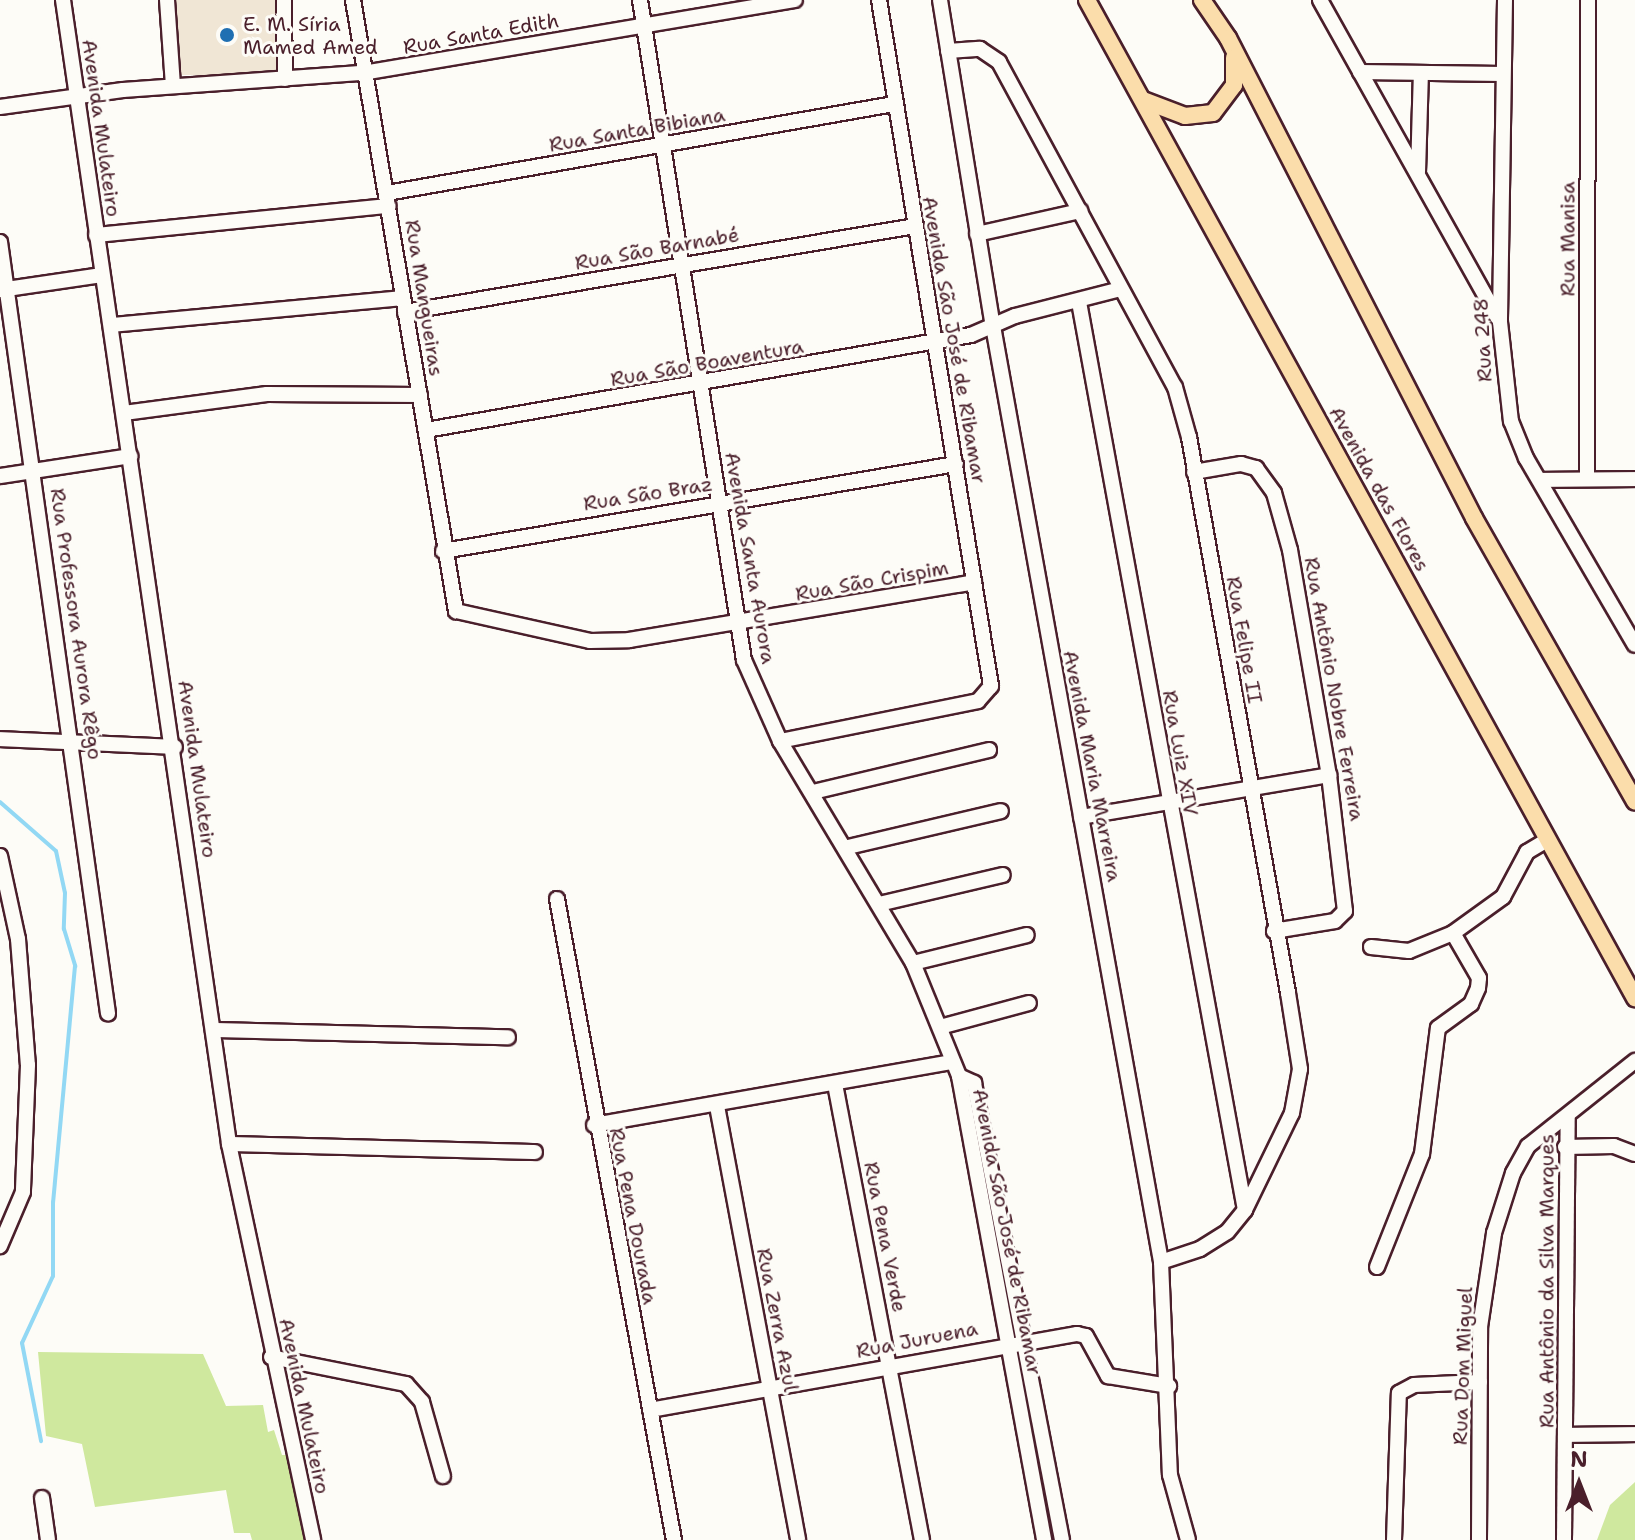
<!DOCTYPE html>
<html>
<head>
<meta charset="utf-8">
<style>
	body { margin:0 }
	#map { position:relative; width:1635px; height:1540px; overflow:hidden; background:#fdfcf7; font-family:"Shantell Sans",sans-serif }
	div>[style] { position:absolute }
	.built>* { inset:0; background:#f0e6d5; transform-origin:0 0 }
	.green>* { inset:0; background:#cfe89e }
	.stream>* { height:4px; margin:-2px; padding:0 2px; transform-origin:2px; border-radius:2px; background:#92d8f4 }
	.roads { filter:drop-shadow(2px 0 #4a1f2b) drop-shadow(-2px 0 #4a1f2b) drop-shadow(0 2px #4a1f2b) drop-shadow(0 -2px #4a1f2b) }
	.minor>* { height:14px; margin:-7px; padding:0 7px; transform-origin:7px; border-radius:7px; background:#fdfcf7 }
	.major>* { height:16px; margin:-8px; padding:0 8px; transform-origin:8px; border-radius:8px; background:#fbddab }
	.dots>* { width:22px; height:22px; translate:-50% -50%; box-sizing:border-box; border:4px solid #fdfcf7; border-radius:50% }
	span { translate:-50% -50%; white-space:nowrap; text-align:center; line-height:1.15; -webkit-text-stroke:6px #fdfcf7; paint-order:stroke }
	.poi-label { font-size:20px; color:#4a1f2b }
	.left { translate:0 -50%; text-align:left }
	.street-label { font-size:20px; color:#4a1f2b }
	.north { position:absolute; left:1539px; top:1444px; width:80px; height:80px; -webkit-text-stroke:6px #fdfcf7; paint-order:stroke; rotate:0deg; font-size:22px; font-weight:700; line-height:32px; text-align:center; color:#4a1f2b }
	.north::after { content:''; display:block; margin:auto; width:28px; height:36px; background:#4a1f2b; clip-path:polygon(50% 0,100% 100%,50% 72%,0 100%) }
</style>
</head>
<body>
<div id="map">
	<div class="built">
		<i style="left:171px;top:0;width:109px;height:75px"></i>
	</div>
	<div class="green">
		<i style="clip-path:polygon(38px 1352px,203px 1354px,226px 1406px,263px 1405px,268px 1432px,274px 1430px,282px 1455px,289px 1455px,307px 1540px,252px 1540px,250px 1533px,234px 1533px,226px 1490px,95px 1507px,82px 1444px,46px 1436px)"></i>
		<i style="clip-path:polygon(1635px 1482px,1635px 1540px,1597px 1540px,1610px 1505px)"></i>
	</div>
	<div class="stream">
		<i style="left:0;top:802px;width:74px;rotate:41.2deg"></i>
		<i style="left:56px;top:851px;width:43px;rotate:77.9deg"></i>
		<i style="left:65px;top:893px;width:36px;rotate:92deg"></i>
		<i style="left:64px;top:929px;width:39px;rotate:73deg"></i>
		<i style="left:75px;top:966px;width:237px;rotate:95.3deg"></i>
		<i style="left:53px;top:1202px;width:74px;rotate:90deg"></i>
		<i style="left:53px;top:1276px;width:74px;rotate:114.8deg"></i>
		<i style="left:22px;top:1343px;width:100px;rotate:79deg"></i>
	</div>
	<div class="roads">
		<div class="minor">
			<i style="left:63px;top:0;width:1156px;rotate:81.74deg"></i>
			<i style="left:229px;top:1144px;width:405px;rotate:78deg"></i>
			<i style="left:167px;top:0;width:86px;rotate:86deg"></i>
			<i style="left:284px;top:0;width:79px;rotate:89.3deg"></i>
			<i style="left:353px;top:0;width:620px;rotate:80.43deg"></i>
			<i style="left:456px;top:611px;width:137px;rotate:12.6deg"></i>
			<i style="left:590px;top:641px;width:39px;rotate:-1deg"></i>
			<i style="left:629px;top:640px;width:350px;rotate:-9.5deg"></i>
			<i style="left:640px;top:0;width:668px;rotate:81.05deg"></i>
			<i style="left:744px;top:660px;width:89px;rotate:66deg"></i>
			<i style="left:780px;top:741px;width:259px;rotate:59.1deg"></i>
			<i style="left:913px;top:963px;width:122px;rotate:67.8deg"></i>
			<i style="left:959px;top:1076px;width:472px;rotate:79.6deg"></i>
			<i style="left:940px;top:0;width:330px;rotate:80.8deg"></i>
			<i style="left:993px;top:326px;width:951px;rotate:79.82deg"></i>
			<i style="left:1161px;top:1262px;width:213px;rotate:87.6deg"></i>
			<i style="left:1170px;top:1475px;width:67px;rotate:74.5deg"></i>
			<i style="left:1320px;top:0;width:364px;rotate:60.8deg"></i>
			<i style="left:1505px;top:0;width:322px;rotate:90.9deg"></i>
			<i style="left:1500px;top:322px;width:100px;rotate:83.7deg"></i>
			<i style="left:1511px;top:421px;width:40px;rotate:68deg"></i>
			<i style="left:1526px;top:458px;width:216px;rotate:59.8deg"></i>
			<i style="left:948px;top:51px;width:32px;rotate:-4deg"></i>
			<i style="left:980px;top:49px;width:23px;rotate:34deg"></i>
			<i style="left:999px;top:62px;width:370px;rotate:61.6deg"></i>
			<i style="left:1175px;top:387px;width:52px;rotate:74.4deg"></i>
			<i style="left:1189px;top:437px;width:565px;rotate:79.9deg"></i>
			<i style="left:1288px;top:993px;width:77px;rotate:81deg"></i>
			<i style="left:1300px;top:1069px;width:45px;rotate:100.3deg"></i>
			<i style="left:1292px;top:1113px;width:108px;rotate:115.9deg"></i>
			<i style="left:1245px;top:1210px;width:28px;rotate:129deg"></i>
			<i style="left:1227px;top:1232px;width:32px;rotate:148deg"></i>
			<i style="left:1200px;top:1249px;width:41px;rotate:161.6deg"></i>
			<i style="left:1360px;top:72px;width:142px;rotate:0.8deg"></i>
			<i style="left:0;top:107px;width:124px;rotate:-7.9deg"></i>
			<i style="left:123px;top:90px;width:241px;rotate:-4.1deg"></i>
			<i style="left:363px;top:73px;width:438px;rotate:-9.6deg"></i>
			<i style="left:1418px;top:172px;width:99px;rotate:-88.3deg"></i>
			<i style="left:387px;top:193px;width:515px;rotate:-9.96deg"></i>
			<i style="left:977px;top:234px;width:106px;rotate:-12.6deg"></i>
			<i style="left:96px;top:235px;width:294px;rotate:-5.7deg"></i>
			<i style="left:0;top:242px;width:779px;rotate:82.03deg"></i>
			<i style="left:0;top:290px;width:103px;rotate:-8.4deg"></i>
			<i style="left:1079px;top:302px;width:923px;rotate:79.64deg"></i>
			<i style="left:405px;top:312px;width:517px;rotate:-9.57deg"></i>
			<i style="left:112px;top:325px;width:291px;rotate:-5.3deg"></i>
			<i style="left:124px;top:413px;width:144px;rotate:-7.6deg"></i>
			<i style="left:267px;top:394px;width:153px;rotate:0.4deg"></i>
			<i style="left:426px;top:430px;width:553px;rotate:-9.89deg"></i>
			<i style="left:971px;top:335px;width:48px;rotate:-23.4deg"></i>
			<i style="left:1015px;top:316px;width:109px;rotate:-14.3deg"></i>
			<i style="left:1194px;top:472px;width:48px;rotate:-9.7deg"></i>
			<i style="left:1241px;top:464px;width:16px;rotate:15deg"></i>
			<i style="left:1256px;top:468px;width:31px;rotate:54deg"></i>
			<i style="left:1274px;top:493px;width:59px;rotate:74.3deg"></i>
			<i style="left:1290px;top:550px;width:228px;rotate:80.2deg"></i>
			<i style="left:1329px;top:775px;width:137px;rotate:83.3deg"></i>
			<i style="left:1345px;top:911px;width:14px;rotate:135deg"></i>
			<i style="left:1335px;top:921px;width:62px;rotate:170.7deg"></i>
			<i style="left:0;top:476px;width:132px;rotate:-8.7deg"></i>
			<i style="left:1587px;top:479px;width:479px;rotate:-89.9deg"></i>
			<i style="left:1540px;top:480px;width:95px;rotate:-0.6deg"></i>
			<i style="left:443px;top:551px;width:520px;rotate:-9.63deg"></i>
			<i style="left:0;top:739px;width:175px;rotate:2.6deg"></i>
			<i style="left:780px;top:741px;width:202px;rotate:-11.4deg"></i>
			<i style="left:978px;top:701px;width:20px;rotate:-49deg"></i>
			<i style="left:991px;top:686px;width:695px;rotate:-99.27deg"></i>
			<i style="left:813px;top:792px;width:181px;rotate:-13.4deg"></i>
			<i style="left:1081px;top:817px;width:252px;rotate:-9.6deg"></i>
			<i style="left:848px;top:847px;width:157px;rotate:-13.2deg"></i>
			<i style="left:0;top:856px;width:85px;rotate:77.8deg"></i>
			<i style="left:18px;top:939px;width:126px;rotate:85.5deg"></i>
			<i style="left:28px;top:1065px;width:127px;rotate:92.3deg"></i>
			<i style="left:23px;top:1192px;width:59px;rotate:113.1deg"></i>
			<i style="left:557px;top:899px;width:652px;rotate:79.66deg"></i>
			<i style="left:879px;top:904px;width:127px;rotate:-13.2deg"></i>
			<i style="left:1371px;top:947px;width:38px;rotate:6deg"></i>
			<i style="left:1409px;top:951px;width:48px;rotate:-22.2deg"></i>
			<i style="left:1453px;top:933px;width:62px;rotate:-35.8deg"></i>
			<i style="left:1503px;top:897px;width:51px;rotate:-61.9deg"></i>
			<i style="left:1527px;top:852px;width:21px;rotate:-31deg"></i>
			<i style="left:913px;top:963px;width:117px;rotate:-13.8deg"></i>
			<i style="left:940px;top:1027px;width:92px;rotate:-15.1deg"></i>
			<i style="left:213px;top:1030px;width:295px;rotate:1.4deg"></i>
			<i style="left:959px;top:1076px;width:17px;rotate:25deg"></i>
			<i style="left:974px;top:1083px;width:465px;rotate:79.1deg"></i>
			<i style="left:835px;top:1084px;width:464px;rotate:79.2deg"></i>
			<i style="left:717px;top:1106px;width:441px;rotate:79.4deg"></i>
			<i style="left:594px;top:1125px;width:364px;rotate:-10deg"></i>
			<i style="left:229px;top:1144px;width:306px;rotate:1.5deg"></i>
			<i style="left:1565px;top:1147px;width:49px;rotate:-1.2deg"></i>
			<i style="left:1614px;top:1146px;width:22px;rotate:21deg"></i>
			<i style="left:1377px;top:1267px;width:122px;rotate:-68.3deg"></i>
			<i style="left:1422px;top:1154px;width:127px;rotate:-82.8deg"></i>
			<i style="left:1438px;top:1028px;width:41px;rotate:-36deg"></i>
			<i style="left:1471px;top:1004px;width:17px;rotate:-66deg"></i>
			<i style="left:1478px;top:988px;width:10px;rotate:-84deg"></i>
			<i style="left:1479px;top:978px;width:52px;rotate:-120deg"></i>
			<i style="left:271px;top:1357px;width:138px;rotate:11.3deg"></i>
			<i style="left:406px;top:1384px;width:24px;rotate:48deg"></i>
			<i style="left:422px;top:1402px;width:77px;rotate:74.2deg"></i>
			<i style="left:650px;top:1410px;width:434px;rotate:-10.1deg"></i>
			<i style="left:1077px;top:1334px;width:9px;rotate:13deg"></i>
			<i style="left:1086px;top:1336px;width:46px;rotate:61.2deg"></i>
			<i style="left:1108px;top:1376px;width:62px;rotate:9.3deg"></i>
			<i style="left:1566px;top:1435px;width:69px;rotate:-0.8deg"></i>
			<i style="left:42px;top:1498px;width:42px;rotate:81.9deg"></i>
			<i style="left:1394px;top:1540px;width:147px;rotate:-88.1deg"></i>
			<i style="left:1399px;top:1393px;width:17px;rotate:-28deg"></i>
			<i style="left:1414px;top:1385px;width:66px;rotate:-2.6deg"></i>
			<i style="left:1479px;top:1540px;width:213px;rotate:-89.7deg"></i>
			<i style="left:1480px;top:1327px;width:95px;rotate:-81.5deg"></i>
			<i style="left:1494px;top:1233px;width:63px;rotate:-72.4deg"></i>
			<i style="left:1513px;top:1173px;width:31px;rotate:-61deg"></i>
			<i style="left:1528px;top:1146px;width:137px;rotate:-38.5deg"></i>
			<i style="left:1564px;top:1540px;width:422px;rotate:-89.5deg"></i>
		</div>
		<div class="major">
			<i style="left:1087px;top:0;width:1139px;rotate:61.23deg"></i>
			<i style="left:1202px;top:0;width:46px;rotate:55.6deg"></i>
			<i style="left:1228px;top:38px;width:539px;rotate:62.86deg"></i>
			<i style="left:1474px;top:518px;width:326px;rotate:60.4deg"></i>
			<i style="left:1143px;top:100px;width:45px;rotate:20.9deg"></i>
			<i style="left:1185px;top:116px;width:28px;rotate:-6deg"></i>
			<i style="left:1213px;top:113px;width:35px;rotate:-53deg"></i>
			<i style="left:1234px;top:85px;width:27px;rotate:-90deg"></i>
		</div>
	</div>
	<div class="dots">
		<i style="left:227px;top:35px;background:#1f6fb2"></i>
	</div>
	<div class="poi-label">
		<span class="left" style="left:243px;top:36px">E. M. Síria<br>Mamed Amed</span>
	</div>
	<div class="street-label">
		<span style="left:481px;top:34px;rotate:-10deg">Rua Santa Edith</span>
		<span style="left:101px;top:128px;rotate:82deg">Avenida Mulateiro</span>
		<span style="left:637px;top:130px;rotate:-10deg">Rua Santa Bibiana</span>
		<span style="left:1568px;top:239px;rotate:-90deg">Rua Manisa</span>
		<span style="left:657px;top:249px;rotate:-10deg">Rua São Barnabé</span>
		<span style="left:424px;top:298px;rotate:81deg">Rua Mangueiras</span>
		<span style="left:954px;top:340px;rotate:80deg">Avenida São José de Ribamar</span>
		<span style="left:1483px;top:340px;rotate:-93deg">Rua 248</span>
		<span style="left:707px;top:363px;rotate:-10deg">Rua São Boaventura</span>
		<span style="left:1379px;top:489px;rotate:61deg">Avenida das Flores</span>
		<span style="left:648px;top:494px;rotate:-9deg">Rua São Braz</span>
		<span style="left:750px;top:558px;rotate:80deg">Avenida Santa Aurora</span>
		<span style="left:872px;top:581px;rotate:-10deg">Rua São Crispim</span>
		<span style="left:76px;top:624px;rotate:82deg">Rua Professora Aurora Rêgo</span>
		<span style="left:1244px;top:640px;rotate:80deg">Rua Felipe II</span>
		<span style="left:1334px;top:689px;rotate:80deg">Rua Antônio Nobre Ferreira</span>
		<span style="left:1180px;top:753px;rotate:80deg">Rua Luiz XIV</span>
		<span style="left:1092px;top:766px;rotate:79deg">Avenida Maria Marreira</span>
		<span style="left:197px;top:769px;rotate:82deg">Avenida Mulateiro</span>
		<span style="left:633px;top:1216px;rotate:79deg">Rua Pena Dourada</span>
		<span style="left:1007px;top:1232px;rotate:79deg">Avenida São José de Ribamar</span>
		<span style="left:885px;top:1237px;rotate:79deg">Rua Pena Verde</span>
		<span style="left:1547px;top:1281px;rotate:-90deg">Rua Antônio da Silva Marques</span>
		<span style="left:777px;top:1320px;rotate:79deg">Rua Zerra Azul</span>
		<span style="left:917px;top:1340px;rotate:-11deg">Rua Juruena</span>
		<span style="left:1463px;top:1366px;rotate:-88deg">Rua Dom Miguel</span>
		<span style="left:304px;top:1406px;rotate:78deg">Avenida Mulateiro</span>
	</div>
	<div class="north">N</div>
</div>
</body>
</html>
